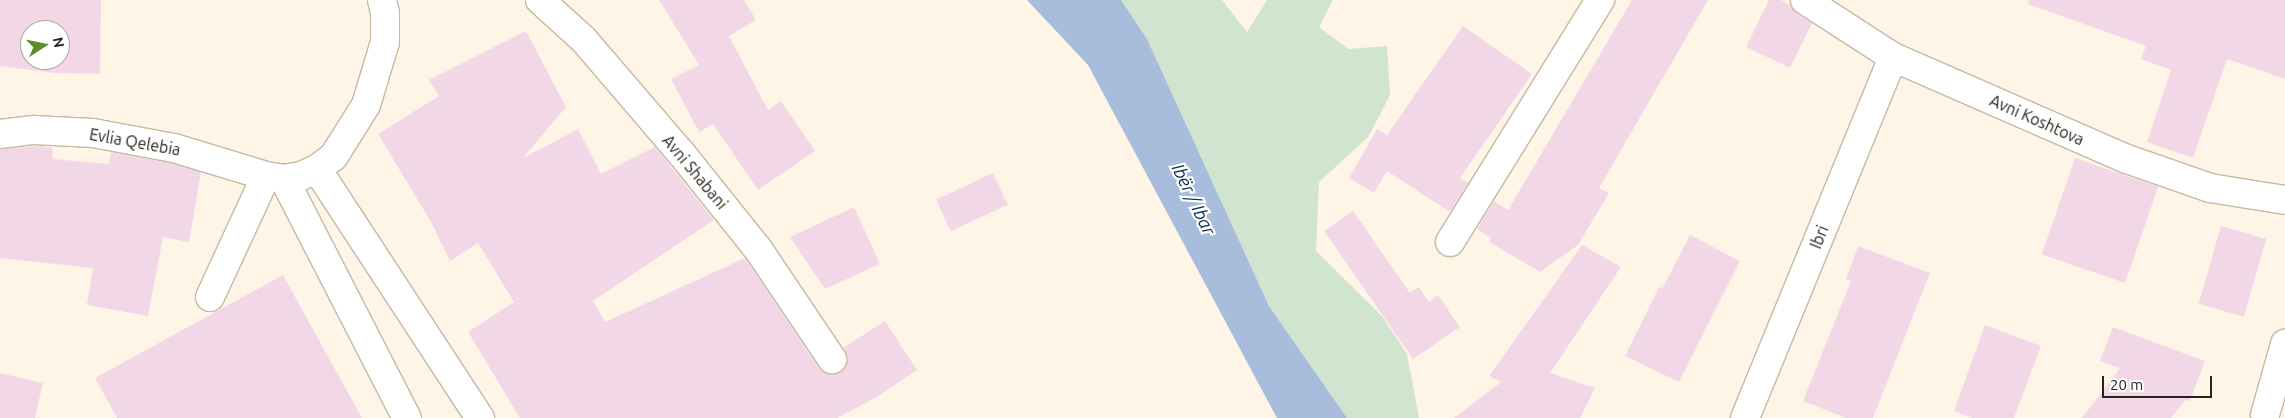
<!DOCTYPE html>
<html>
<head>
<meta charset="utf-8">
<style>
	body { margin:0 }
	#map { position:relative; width:2285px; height:418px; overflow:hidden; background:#fef5e7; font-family:Ubuntu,sans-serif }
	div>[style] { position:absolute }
	.green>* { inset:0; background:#d0e4cf }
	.water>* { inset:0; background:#a7bddb }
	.building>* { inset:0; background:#f2d8e7; transform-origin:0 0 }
	.roads { filter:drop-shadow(1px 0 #c6b8a2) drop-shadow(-1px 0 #c6b8a2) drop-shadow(0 1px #c6b8a2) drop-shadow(0 -1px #c6b8a2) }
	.minor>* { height:28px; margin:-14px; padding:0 14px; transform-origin:14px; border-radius:14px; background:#fff }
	span { translate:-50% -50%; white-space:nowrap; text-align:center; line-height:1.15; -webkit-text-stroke:4.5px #fff; paint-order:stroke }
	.street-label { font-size:16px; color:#28221a }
	.water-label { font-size:18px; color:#0a2a50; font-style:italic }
	.north { position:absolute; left:20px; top:20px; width:50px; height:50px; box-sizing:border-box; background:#fff; border:1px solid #a9a7a3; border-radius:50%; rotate:79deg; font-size:14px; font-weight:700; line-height:20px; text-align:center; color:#28221a }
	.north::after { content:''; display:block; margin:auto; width:18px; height:22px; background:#5e8f26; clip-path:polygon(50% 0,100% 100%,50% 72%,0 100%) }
	.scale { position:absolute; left:2102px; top:376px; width:110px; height:22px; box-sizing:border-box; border:2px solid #28221a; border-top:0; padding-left:6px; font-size:15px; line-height:18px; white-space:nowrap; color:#28221a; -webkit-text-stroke:4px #fff; paint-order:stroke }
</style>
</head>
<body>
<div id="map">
	<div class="green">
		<i style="clip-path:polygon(1121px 0,1222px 0,1247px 32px,1267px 0,1333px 0,1319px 27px,1348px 49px,1387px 46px,1390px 95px,1369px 136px,1319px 182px,1316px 251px,1382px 316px,1407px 354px,1419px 418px,1347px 418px,1269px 306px,1147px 39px)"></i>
	</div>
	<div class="water">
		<i style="clip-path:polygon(1027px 0,1121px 0,1147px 39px,1269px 306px,1347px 418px,1277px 418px,1088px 65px)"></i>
	</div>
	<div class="building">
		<i style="clip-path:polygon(evenodd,0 0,101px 0,100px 74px,55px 73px,0 66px,0 0,30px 30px,60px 30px,60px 60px,30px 60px,30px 30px)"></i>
		<i style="clip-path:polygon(659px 0,744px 0,756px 20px,729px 36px,768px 110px,781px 101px,815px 151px,758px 190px,713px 124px,699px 132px,671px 79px,699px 65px)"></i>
		<i style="clip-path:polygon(1632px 0,1708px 0,1599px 188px,1609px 193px,1578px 245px,1540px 272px,1489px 242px,1491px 238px,1477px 229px,1494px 201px,1508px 210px)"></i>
		<i style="clip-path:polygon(1769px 0,1781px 0,1790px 5px,1796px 13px,1812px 23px,1790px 68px,1746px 47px)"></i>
		<i style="clip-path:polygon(2029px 0,2285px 0,2285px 79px,2227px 59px,2193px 158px,2147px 142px,2171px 70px,2141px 59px,2146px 46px,2028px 4px)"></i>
		<i style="clip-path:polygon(1463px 26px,1532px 74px,1460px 178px,1468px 183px,1450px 212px,1387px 171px,1374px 193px,1349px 178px,1377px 129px,1387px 135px)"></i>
		<i style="clip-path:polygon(526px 31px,566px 107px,523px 158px,578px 129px,601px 174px,655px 147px,714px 220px,593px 301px,605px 322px,745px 258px,819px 368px,825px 373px,833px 375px,841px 372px,846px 366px,848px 358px,843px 348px,885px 321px,917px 370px,877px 397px,837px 418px,520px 418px,468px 332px,514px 302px,478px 243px,450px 261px,431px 222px,378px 134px,439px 96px,429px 80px)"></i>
		<i style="clip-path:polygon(35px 146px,52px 147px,53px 159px,109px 164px,111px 152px,170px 163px,201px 172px,189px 242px,163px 237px,148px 316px,87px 305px,93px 268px,0 258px,0 149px)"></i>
		<i style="left:2075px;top:158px;width:88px;height:102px;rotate:19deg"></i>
		<i style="left:993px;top:173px;width:35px;height:63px;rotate:65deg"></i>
		<i style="clip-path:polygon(854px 207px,880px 264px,825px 289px,790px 237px)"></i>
		<i style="clip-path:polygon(1353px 211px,1410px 293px,1419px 287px,1429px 302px,1438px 295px,1460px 327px,1413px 359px,1324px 231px)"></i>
		<i style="left:2221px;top:226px;width:47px;height:81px;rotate:16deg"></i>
		<i style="clip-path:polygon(1690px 235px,1740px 261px,1679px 382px,1625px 356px,1659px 287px,1662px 289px)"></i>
		<i style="clip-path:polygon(1582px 245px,1621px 267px,1550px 373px,1595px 388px,1580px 418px,1454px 418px,1501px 382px,1489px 376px)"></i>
		<i style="clip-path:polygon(1858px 246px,1930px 273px,1873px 418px,1846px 418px,1803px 401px,1851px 281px,1846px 279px)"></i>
		<i style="clip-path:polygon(283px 275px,362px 418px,117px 418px,95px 378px)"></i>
		<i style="clip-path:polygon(1985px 325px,2041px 346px,2014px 418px,1973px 418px,1954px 411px)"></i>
		<i style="clip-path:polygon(2113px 327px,2205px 361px,2190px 401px,2185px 400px,2171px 418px,2082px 418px,2120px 368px,2100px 361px)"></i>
		<i style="clip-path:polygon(0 373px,43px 383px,35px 418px,0 418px)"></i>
	</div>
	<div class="roads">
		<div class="minor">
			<i style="left:540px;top:0;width:59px;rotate:42.3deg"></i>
			<i style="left:584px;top:40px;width:149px;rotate:49.4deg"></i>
			<i style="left:681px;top:153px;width:123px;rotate:51.3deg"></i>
			<i style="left:758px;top:249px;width:133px;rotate:56.1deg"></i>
			<i style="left:1805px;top:0;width:105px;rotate:32.9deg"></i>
			<i style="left:1893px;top:57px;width:255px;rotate:23.6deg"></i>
			<i style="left:2127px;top:159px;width:88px;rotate:19.3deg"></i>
			<i style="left:2210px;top:188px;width:76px;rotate:9.1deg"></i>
			<i style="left:0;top:134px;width:34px;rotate:-7deg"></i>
			<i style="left:34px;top:130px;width:59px;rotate:2.9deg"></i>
			<i style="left:93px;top:133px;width:82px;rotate:10.5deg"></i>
			<i style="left:174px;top:148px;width:96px;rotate:16.9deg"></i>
			<i style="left:266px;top:176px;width:18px;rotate:9deg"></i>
			<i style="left:284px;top:179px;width:17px;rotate:-10deg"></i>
			<i style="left:301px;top:176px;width:17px;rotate:-24deg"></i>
			<i style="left:317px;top:169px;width:21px;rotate:-37deg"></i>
			<i style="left:334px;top:156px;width:60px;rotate:-57.9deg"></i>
			<i style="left:366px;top:105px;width:66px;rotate:-73.2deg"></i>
			<i style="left:385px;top:42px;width:29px;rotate:-90deg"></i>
			<i style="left:385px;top:13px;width:13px;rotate:-103deg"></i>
			<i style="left:317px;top:169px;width:298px;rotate:56.8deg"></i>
			<i style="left:284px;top:179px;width:269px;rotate:62.8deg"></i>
			<i style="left:1450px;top:242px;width:285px;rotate:-58.2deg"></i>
			<i style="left:210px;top:297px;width:133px;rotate:-65.2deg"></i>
			<i style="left:2265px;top:415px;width:74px;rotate:-74.3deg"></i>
			<i style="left:1745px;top:418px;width:390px;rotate:-67.7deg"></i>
		</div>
	</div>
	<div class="street-label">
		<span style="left:2037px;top:120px;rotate:24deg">Avni Koshtova</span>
		<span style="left:135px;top:142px;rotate:10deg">Evlia Qelebia</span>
		<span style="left:695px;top:172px;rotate:50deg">Avni Shabani</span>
		<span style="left:1819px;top:237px;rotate:-68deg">Ibri</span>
	</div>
	<div class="water-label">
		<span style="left:1194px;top:199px;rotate:64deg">Ibër / Ibar</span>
	</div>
	<div class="north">N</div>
	<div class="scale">20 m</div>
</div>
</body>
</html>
